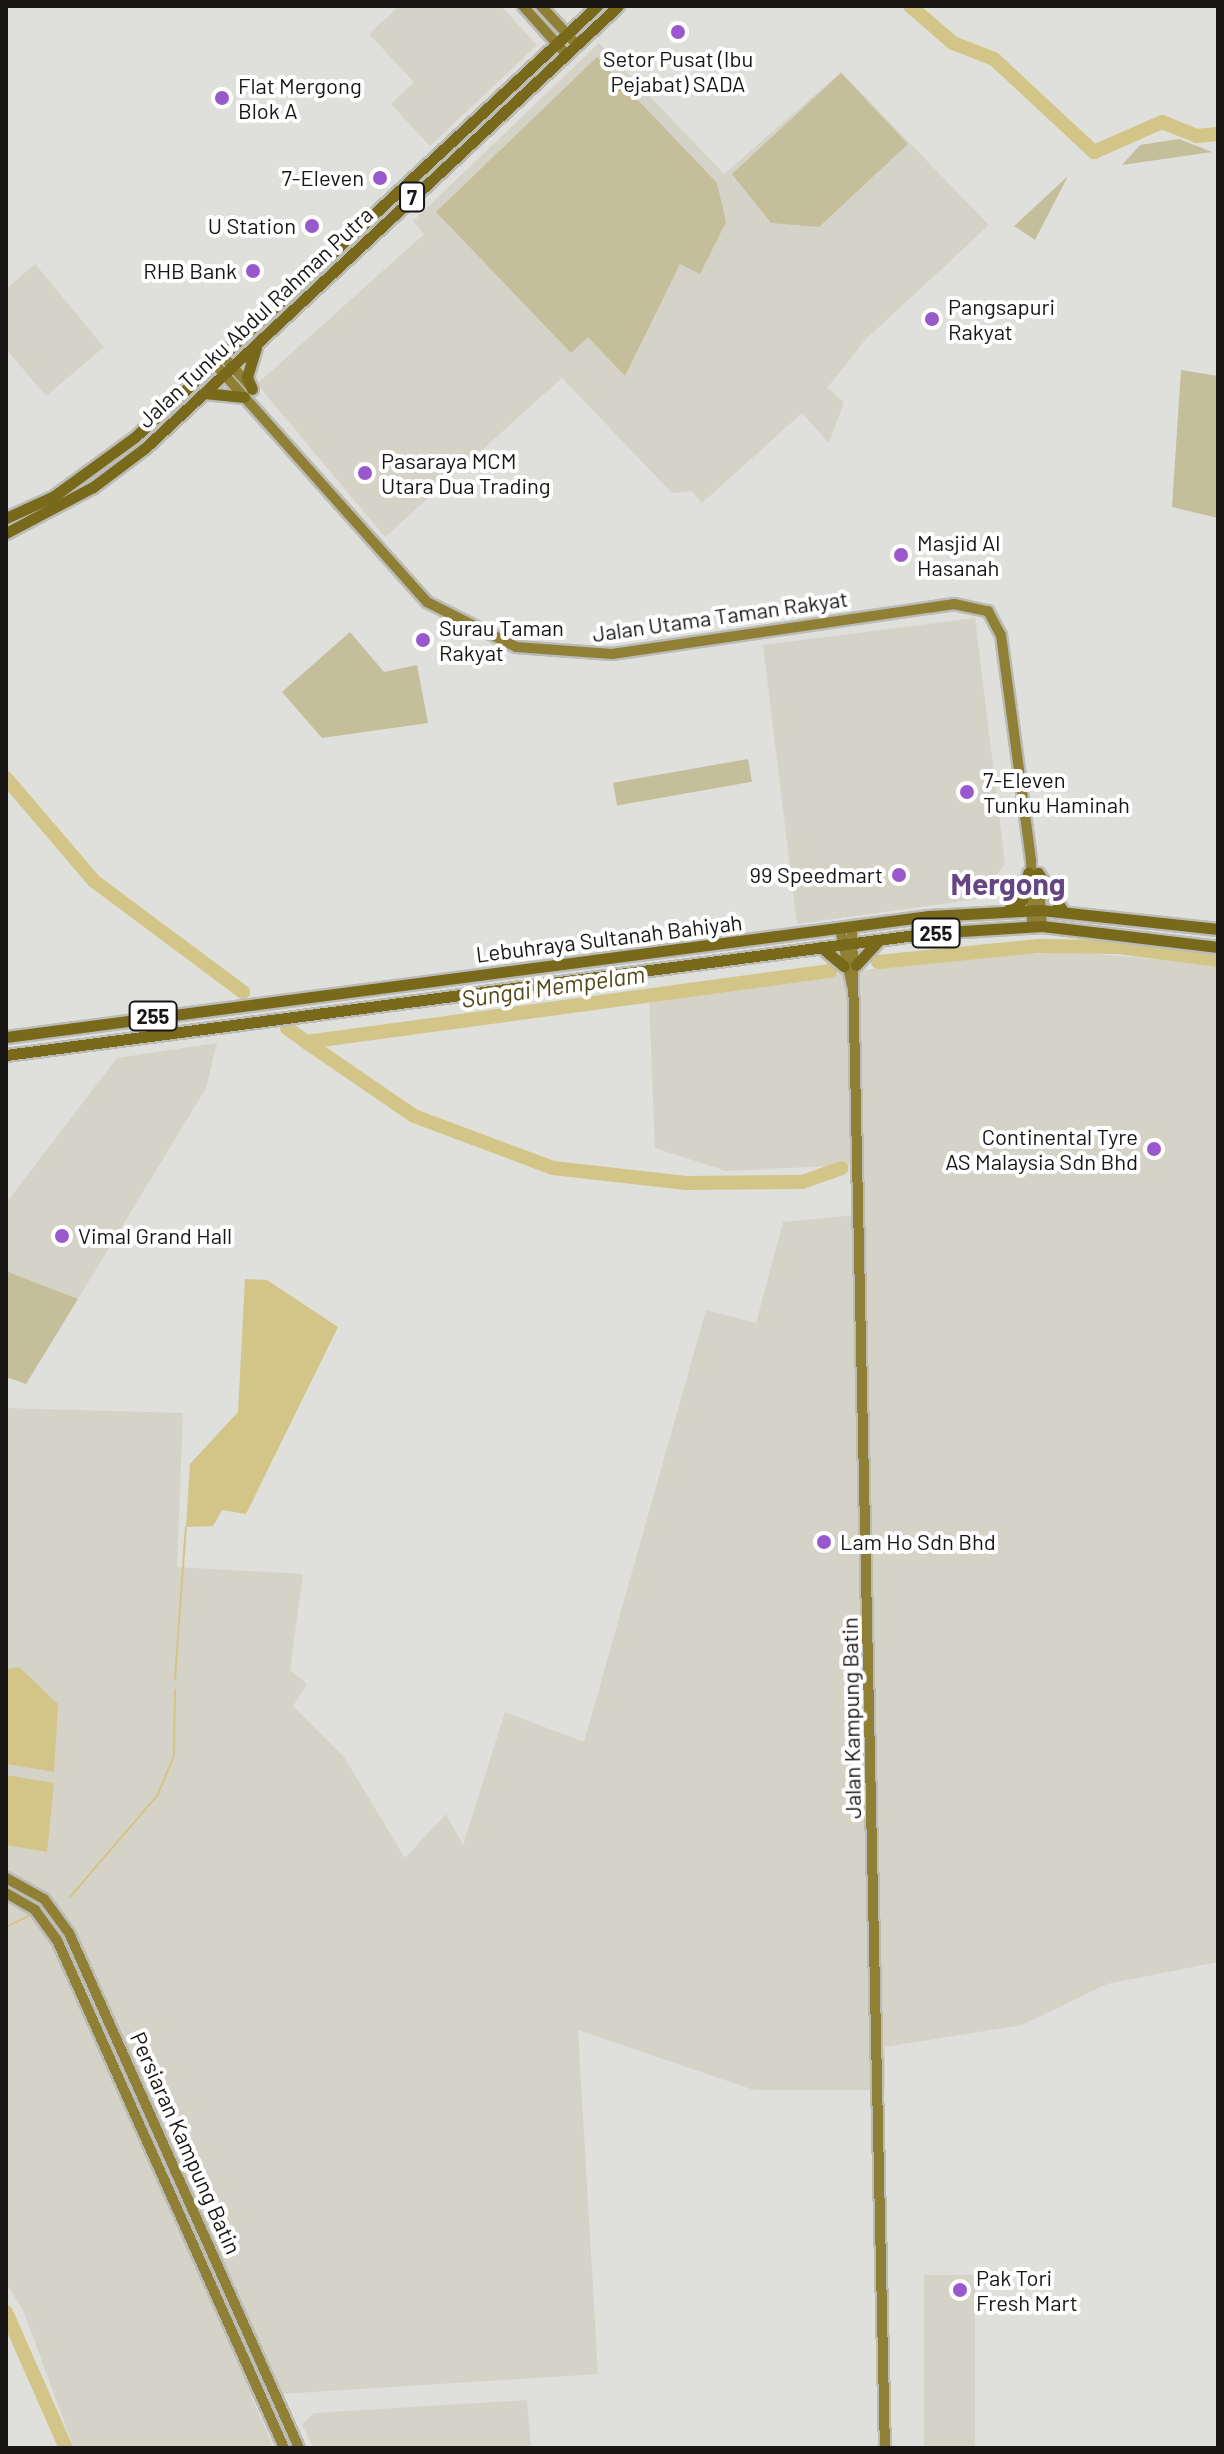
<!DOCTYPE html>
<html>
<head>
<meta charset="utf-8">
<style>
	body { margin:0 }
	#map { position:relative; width:1224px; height:2454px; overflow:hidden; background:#dfdfdb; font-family:Barlow,sans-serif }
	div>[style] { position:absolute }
	.built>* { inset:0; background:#d5d3c8; transform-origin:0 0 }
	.green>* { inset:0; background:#c5be9a; transform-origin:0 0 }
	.water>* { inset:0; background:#d2c587 }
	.stream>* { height:2px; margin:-1px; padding:0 1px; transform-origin:1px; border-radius:1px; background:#d2c587 }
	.river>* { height:14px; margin:-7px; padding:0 7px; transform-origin:7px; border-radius:7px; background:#d2c587 }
	.roads { filter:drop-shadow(2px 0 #bbbbb8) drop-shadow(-2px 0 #bbbbb8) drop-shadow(0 2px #bbbbb8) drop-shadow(0 -2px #bbbbb8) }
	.secondary>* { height:10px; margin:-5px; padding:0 5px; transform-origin:5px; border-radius:5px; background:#8f8035 }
	.primary>* { height:11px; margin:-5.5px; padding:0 5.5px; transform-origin:5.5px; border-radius:5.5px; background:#78691b }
	.dots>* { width:22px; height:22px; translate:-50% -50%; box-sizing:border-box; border:4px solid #fff; border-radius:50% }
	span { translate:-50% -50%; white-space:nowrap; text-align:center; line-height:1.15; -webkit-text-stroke:8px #fff; paint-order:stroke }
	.shield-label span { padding:2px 6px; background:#fff; border:2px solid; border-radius:6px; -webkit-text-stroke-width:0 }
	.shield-label { font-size:20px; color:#181716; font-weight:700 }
	.poi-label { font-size:22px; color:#181716 }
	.left { translate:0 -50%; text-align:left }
	.right { translate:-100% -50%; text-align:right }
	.street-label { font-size:22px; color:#181716 }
	.water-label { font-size:24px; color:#514818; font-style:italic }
	.district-label { font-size:30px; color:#664682; font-weight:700 }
	.frame { position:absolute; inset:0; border:8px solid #181716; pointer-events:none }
</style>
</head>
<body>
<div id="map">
	<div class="built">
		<i style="clip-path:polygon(399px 6px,501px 6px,537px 45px,430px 146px,391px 104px,414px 82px,369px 34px)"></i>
		<i style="clip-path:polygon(599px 43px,724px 174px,841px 72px,989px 225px,866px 339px,827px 388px,844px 402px,829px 443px,802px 413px,702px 503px,691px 491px,672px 493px,562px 378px,385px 537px,257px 384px,424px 234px,413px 221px)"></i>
		<i style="clip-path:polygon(35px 264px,104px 347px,46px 396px,6px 349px,6px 289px)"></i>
		<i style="clip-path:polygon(975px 618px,1005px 864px,978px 899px,797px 924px,763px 645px)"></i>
		<i style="clip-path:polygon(1074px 952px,1218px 965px,1218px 1962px,1107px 1984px,1022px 2025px,885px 2047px,885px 2090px,754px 2090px,578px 2030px,598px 2374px,251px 2396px,274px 2448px,74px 2448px,23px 2310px,6px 2283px,6px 1408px,183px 1413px,177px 1567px,303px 1574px,290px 1670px,307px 1684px,293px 1706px,344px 1757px,405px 1858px,446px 1814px,463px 1845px,505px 1712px,584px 1742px,706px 1310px,756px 1323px,783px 1222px,854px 1215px,852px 1165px,726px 1171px,655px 1148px,649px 999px,963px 957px)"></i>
		<i style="clip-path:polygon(217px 1043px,206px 1088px,78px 1299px,6px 1271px,6px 1203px,117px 1058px)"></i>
		<i style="left:924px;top:2275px;width:51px;height:173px"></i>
		<i style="clip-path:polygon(527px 2400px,531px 2448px,313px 2448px,302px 2424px,314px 2413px)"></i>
	</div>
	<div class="green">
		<i style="clip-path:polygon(597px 57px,717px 183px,726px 222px,700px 274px,680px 264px,625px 376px,588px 337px,571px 353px,436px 212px)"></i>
		<i style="clip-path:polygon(841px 73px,908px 144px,819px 227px,771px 223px,732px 174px)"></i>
		<i style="clip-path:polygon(1179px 139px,1212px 152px,1122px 165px,1140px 145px)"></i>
		<i style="clip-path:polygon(1068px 176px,1035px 240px,1014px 226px)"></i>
		<i style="clip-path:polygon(1181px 370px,1218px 376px,1218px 518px,1172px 507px)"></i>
		<i style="clip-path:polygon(350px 632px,384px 672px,417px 665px,428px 723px,322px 738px,282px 692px)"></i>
		<i style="left:748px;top:759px;width:23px;height:137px;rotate:80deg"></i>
		<i style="clip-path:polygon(6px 1271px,78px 1299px,26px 1384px,6px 1377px)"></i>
	</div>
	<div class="water">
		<i style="clip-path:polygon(245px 1279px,267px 1280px,338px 1327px,246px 1514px,222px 1510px,213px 1526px,186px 1527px,190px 1464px,238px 1412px)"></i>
		<i style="clip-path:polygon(19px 1667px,58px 1704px,54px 1772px,6px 1764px,6px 1669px)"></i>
		<i style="clip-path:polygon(6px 1775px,54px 1783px,47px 1852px,6px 1845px)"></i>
	</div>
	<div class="stream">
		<i style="left:175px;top:1679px;width:152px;rotate:-85.9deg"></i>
		<i style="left:70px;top:1897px;width:133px;rotate:-49.3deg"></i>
		<i style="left:157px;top:1796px;width:43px;rotate:-67deg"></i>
		<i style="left:174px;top:1756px;width:66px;rotate:-89.1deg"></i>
		<i style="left:6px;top:1927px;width:25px;rotate:-26deg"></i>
	</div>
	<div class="river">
		<i style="left:910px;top:6px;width:57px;rotate:40.7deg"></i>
		<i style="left:953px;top:43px;width:44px;rotate:21.3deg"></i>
		<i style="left:994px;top:59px;width:137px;rotate:42.9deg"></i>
		<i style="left:1094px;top:152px;width:74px;rotate:-23.8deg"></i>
		<i style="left:1162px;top:122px;width:37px;rotate:22deg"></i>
		<i style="left:1196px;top:136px;width:22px;rotate:-5deg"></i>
		<i style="left:6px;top:778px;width:135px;rotate:49.5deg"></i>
		<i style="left:94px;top:881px;width:186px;rotate:36.7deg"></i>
		<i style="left:878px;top:962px;width:161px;rotate:-5.7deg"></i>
		<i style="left:1038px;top:946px;width:80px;rotate:0.7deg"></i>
		<i style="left:1118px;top:947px;width:101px;rotate:7.4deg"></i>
		<i style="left:287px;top:1028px;width:24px;rotate:36deg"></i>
		<i style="left:306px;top:1042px;width:529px;rotate:-7.72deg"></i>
		<i style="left:306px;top:1042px;width:131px;rotate:34.4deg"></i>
		<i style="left:414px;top:1116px;width:148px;rotate:20.5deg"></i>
		<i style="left:553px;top:1168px;width:134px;rotate:6.4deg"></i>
		<i style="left:686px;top:1183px;width:116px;rotate:-0.5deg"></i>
		<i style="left:802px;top:1182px;width:42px;rotate:-19.3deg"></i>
		<i style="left:6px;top:2312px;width:149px;rotate:66.2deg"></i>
	</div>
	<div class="roads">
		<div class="secondary">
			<i style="left:523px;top:6px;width:66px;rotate:48.1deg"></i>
			<i style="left:541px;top:6px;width:53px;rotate:47.3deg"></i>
			<i style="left:222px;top:355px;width:42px;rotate:47.9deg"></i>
			<i style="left:214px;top:363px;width:320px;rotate:48.3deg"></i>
			<i style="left:427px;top:602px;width:100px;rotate:26.8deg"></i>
			<i style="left:516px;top:647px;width:96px;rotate:4.2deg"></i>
			<i style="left:612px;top:654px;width:346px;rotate:-8.3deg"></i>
			<i style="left:954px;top:604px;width:35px;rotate:12deg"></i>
			<i style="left:988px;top:611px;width:27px;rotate:62deg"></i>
			<i style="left:1001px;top:635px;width:228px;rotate:82.4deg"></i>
			<i style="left:1031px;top:861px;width:65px;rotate:89.1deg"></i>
			<i style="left:1038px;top:873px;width:53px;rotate:85.7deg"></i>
			<i style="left:852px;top:927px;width:1521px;rotate:88.76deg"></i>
			<i style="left:840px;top:928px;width:59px;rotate:78.3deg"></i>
			<i style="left:6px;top:1878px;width:43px;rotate:28.9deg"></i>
			<i style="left:44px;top:1899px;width:42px;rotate:53.7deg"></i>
			<i style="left:69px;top:1933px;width:564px;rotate:65.93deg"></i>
			<i style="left:6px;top:1893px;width:34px;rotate:30deg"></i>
			<i style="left:35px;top:1910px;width:37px;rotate:54deg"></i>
			<i style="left:57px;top:1940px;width:556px;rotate:65.92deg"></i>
		</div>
		<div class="primary">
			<i style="left:252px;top:389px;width:13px;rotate:-113deg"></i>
			<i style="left:247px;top:377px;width:31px;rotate:-73deg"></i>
			<i style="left:204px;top:393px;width:40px;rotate:5.7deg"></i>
			<i style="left:6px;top:518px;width:53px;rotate:-24.6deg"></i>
			<i style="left:54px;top:496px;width:100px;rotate:-36.1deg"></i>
			<i style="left:135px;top:437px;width:632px;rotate:-43.01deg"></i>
			<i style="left:6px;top:533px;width:98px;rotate:-27.9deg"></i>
			<i style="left:93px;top:487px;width:65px;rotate:-36.9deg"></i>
			<i style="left:145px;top:448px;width:647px;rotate:-43.06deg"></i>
			<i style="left:1038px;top:873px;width:45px;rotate:56.7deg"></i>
			<i style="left:1008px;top:910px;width:17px;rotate:-36deg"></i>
			<i style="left:1022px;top:900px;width:28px;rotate:-77deg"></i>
			<i style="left:821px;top:947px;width:30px;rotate:40deg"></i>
			<i style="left:856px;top:965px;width:33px;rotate:-47deg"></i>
			<i style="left:6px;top:1037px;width:931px;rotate:-7.47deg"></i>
			<i style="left:929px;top:916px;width:112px;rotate:-3.1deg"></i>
			<i style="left:1041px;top:910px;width:178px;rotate:6.1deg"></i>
			<i style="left:6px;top:1055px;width:932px;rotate:-7.52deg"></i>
			<i style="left:930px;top:933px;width:112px;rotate:-3.6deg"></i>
			<i style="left:1042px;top:926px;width:177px;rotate:6.8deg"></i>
		</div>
	</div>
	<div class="dots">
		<i style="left:678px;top:32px;background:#9a58cd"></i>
		<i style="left:222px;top:98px;background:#9a58cd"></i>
		<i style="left:380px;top:178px;background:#9a58cd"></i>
		<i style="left:312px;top:226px;background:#9a58cd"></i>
		<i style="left:253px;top:271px;background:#9a58cd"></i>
		<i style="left:932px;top:319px;background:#9a58cd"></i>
		<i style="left:365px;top:473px;background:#9a58cd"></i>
		<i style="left:901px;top:555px;background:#9a58cd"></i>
		<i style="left:423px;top:640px;background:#9a58cd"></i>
		<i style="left:967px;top:792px;background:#9a58cd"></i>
		<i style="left:899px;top:875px;background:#9a58cd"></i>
		<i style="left:1154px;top:1149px;background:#9a58cd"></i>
		<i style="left:62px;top:1236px;background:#9a58cd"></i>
		<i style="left:824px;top:1542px;background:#9a58cd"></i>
		<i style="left:960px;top:2290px;background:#9a58cd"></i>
	</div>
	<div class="shield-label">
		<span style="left:412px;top:197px">7</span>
		<span style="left:936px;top:933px">255</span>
		<span style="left:153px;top:1016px">255</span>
	</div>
	<div class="poi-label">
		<span style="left:678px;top:71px">Setor Pusat (Ibu<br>Pejabat) SADA</span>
		<span class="left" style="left:238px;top:98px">Flat Mergong<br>Blok A</span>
		<span class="right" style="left:364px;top:178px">7-Eleven</span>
		<span class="right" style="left:296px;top:226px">U Station</span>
		<span class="right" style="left:237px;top:271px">RHB Bank</span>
		<span class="left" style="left:948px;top:319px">Pangsapuri<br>Rakyat</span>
		<span class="left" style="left:381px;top:473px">Pasaraya MCM<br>Utara Dua Trading</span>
		<span class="left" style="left:917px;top:555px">Masjid Al<br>Hasanah</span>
		<span class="left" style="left:439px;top:640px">Surau Taman<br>Rakyat</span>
		<span class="left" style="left:983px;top:792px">7-Eleven<br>Tunku Haminah</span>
		<span class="right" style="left:883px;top:875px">99 Speedmart</span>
		<span class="right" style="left:1138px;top:1149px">Continental Tyre<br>AS Malaysia Sdn Bhd</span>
		<span class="left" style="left:78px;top:1236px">Vimal Grand Hall</span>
		<span class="left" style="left:840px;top:1542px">Lam Ho Sdn Bhd</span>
		<span class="left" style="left:976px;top:2290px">Pak Tori<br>Fresh Mart</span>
	</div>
	<div class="street-label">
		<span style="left:255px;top:317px;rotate:-43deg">Jalan Tunku Abdul Rahman Putra</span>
		<span style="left:720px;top:616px;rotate:-8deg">Jalan Utama Taman Rakyat</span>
		<span style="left:609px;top:938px;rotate:-7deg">Lebuhraya Sultanah Bahiyah</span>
		<span style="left:851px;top:1718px;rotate:-91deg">Jalan Kampung Batin</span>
		<span style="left:186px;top:2143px;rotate:66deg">Persiaran Kampung Batin</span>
	</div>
	<div class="water-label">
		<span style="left:553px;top:986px;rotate:-8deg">Sungai Mempelam</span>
	</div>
	<div class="district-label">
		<span style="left:1008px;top:883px">Mergong</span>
	</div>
	<div class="frame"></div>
</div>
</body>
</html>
